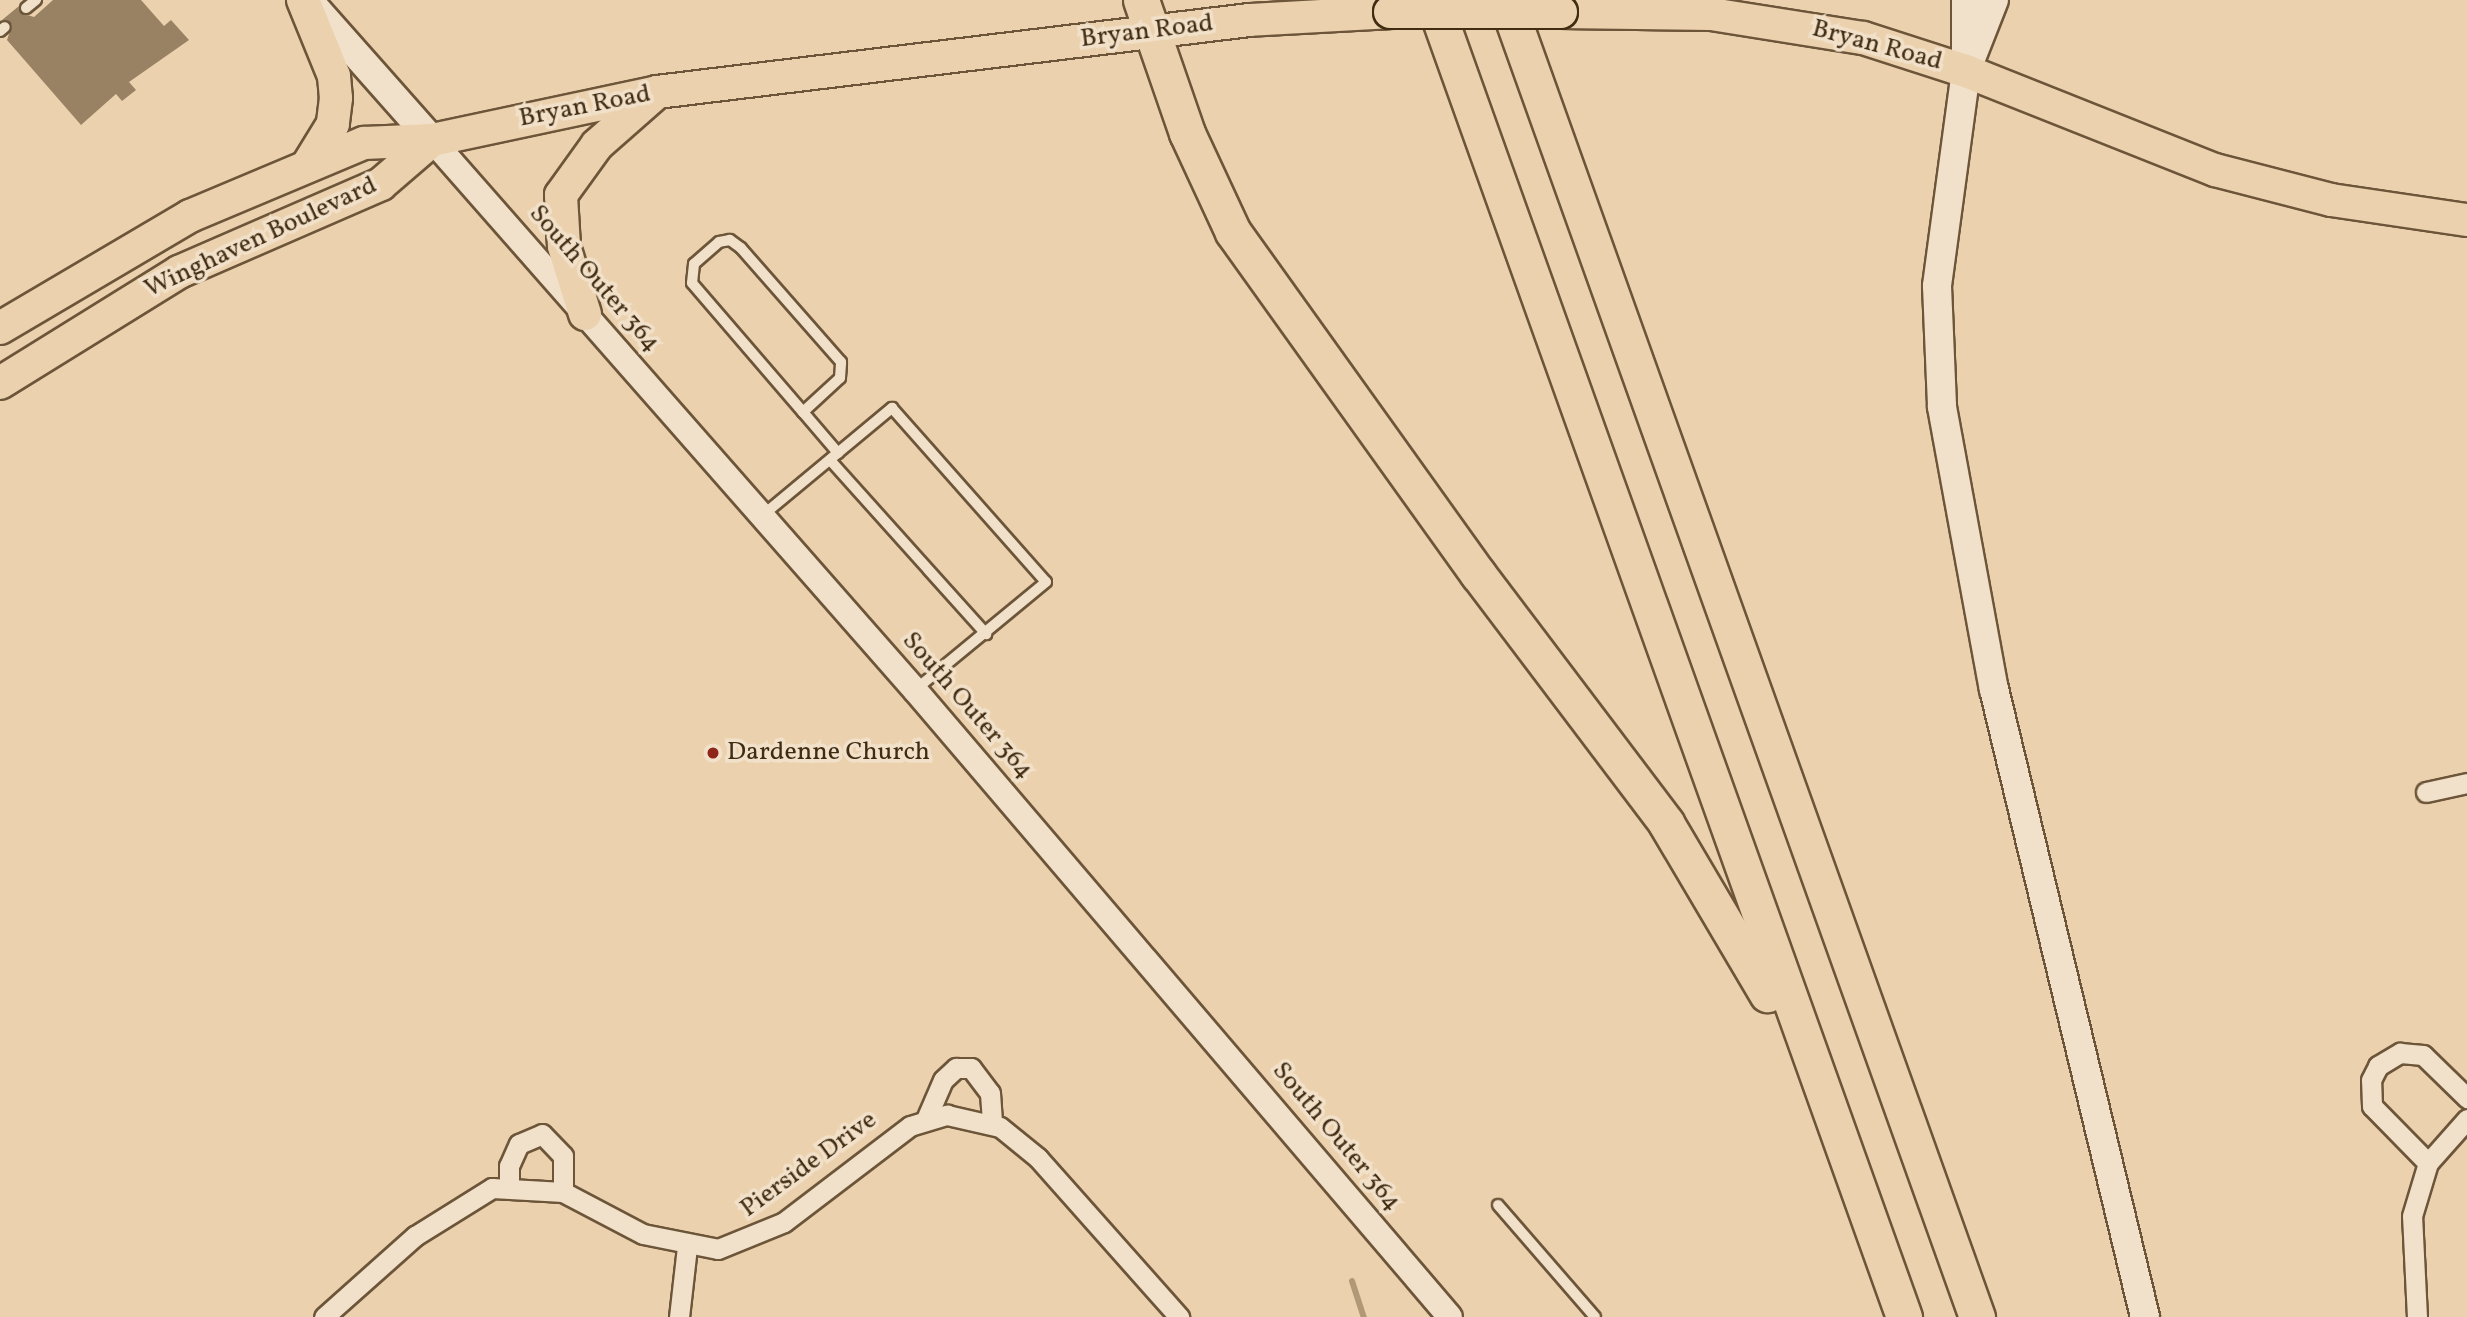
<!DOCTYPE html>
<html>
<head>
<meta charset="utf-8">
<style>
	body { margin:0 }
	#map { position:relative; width:2467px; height:1317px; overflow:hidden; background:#ebd1ad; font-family:Vollkorn,serif }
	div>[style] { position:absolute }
	.stream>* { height:6px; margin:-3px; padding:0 3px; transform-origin:3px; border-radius:3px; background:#b19978 }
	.building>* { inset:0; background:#998263 }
	.roads { filter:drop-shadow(2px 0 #6c5539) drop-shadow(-2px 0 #6c5539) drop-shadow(0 2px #6c5539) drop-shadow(0 -2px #6c5539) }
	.service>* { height:10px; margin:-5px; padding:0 5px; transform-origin:5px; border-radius:5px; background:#f2e1ca }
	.minor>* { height:19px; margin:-9.5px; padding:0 9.5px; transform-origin:9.5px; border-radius:9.5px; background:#f2e1ca }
	.tertiary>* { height:24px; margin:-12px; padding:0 12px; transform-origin:12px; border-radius:12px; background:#f2e1ca }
	.secondary>* { height:28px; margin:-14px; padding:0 14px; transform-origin:14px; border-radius:14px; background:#f2e1ca }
	.primary>* { height:32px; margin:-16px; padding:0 16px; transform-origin:16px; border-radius:16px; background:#ebd1ad }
	.motorway>* { height:35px; margin:-17.5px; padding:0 17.5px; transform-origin:17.5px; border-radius:17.5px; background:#ebd1ad }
	.bridges { filter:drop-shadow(2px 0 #412c12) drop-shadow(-2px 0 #412c12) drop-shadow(0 2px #412c12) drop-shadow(0 -2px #412c12) }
	.primary-bridge>* { height:32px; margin:-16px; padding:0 16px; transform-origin:16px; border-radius:16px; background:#ebd1ad }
	.dots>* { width:19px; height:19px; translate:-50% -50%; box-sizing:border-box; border:4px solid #f2e1ca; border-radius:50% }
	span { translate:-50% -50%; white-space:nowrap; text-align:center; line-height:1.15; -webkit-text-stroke:7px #f2e1ca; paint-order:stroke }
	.street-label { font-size:26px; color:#412c12 }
	.poi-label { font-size:26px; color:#412c12 }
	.left { translate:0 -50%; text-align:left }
</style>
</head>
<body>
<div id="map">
	<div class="stream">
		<i style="left:1352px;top:1281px;width:38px;rotate:72deg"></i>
	</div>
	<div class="building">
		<i style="clip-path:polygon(53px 0,141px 0,164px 26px,171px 20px,189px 40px,129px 82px,136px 90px,122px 101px,116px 94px,81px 125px,7px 40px,12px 25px,2px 20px,19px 6px,21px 13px,34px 17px)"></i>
	</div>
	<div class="roads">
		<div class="service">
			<i style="left:26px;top:8px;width:13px;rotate:-39deg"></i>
			<i style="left:0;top:31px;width:6px;rotate:-39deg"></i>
			<i style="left:803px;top:412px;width:50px;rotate:-42.6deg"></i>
			<i style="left:840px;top:378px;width:16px;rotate:-86deg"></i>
			<i style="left:841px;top:362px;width:152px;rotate:-131.3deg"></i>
			<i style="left:741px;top:248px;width:14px;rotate:-144deg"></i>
			<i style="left:730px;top:240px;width:11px;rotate:170deg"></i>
			<i style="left:719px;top:242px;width:33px;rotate:139deg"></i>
			<i style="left:694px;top:264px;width:19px;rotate:96deg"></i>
			<i style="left:692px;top:283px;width:170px;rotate:49.3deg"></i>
			<i style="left:803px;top:412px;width:54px;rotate:49.5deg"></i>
			<i style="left:830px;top:460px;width:234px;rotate:48.1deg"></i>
			<i style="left:763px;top:515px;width:168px;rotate:-39.7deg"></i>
			<i style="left:892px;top:408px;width:232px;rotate:48.5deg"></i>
			<i style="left:1046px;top:582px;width:170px;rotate:140.5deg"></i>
			<i style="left:1498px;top:1205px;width:148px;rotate:49.1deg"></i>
		</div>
		<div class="minor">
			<i style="left:2426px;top:792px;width:42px;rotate:-12.4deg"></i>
			<i style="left:927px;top:1117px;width:40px;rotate:-66.6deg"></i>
			<i style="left:943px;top:1080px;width:18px;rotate:-43deg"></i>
			<i style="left:956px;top:1068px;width:15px"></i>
			<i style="left:971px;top:1068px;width:31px;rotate:53deg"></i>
			<i style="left:990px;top:1093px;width:31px;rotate:86deg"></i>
			<i style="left:2428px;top:1163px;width:80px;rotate:-134.5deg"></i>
			<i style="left:2372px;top:1106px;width:26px;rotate:-92deg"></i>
			<i style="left:2371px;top:1080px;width:16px;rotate:-63deg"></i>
			<i style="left:2378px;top:1066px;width:26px;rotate:-31deg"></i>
			<i style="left:2400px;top:1053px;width:23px;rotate:5deg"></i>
			<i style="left:2423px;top:1055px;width:62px;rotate:44.3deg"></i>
			<i style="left:509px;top:1186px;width:20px;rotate:-90deg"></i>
			<i style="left:509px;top:1166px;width:24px;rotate:-66deg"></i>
			<i style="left:519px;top:1144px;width:25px;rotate:-23deg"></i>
			<i style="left:542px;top:1134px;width:30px;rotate:46deg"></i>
			<i style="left:563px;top:1156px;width:36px;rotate:90deg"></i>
			<i style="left:324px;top:1317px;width:122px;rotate:-41.7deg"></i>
			<i style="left:415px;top:1236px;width:91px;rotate:-31.9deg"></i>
			<i style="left:492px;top:1188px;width:71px;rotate:3.2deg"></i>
			<i style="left:563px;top:1192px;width:90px;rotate:27.7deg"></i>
			<i style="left:643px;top:1234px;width:76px;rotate:11.3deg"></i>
			<i style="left:718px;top:1249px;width:71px;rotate:-22.2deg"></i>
			<i style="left:784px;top:1222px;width:158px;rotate:-37.3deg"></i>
			<i style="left:910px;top:1126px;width:39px;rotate:-17deg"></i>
			<i style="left:947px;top:1115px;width:54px;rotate:12.8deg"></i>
			<i style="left:1000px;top:1127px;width:49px;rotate:39.2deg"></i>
			<i style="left:1038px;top:1158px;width:213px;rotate:48.4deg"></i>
			<i style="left:679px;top:1317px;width:70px;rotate:-83.5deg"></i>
			<i style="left:2417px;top:1317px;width:101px;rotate:-92.8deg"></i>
			<i style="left:2412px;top:1216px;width:55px;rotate:-73.2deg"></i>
			<i style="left:2428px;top:1163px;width:59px;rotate:-48.4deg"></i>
		</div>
		<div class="tertiary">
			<i style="left:432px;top:140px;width:732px;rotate:48.71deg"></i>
			<i style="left:915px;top:690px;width:824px;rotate:49.53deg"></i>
		</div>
		<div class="secondary">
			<i style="left:308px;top:0;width:187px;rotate:48.5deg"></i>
			<i style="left:1966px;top:0;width:71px;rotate:90deg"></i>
			<i style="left:1966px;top:71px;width:217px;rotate:97.7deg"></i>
			<i style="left:1937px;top:286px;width:121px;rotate:87.6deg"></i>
			<i style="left:1942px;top:407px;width:287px;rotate:79.6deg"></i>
			<i style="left:1994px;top:689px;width:646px;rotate:76.48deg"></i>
			<i style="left:1972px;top:56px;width:60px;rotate:-68.6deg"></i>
		</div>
		<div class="primary">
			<i style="left:303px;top:0;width:82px;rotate:67.8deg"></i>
			<i style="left:334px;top:76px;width:22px;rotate:85deg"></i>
			<i style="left:336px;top:98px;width:26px;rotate:97deg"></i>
			<i style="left:333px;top:124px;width:46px;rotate:121.6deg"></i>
			<i style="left:1561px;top:12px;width:150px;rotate:0.8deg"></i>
			<i style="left:1711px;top:14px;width:154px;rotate:9deg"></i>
			<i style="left:1863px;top:38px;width:108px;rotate:17.8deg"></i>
			<i style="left:1966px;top:71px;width:268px;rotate:21.7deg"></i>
			<i style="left:2215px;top:170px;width:120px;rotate:14.5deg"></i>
			<i style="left:2331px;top:200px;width:137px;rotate:8.4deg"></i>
			<i style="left:585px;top:314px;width:71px;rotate:-107.2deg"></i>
			<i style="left:564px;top:246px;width:51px;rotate:-93.4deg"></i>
			<i style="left:561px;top:195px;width:62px;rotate:-54.2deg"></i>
			<i style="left:597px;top:145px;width:79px;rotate:-41.4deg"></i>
			<i style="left:0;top:328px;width:221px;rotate:-30.5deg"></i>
			<i style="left:190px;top:216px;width:189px;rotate:-22.8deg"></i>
			<i style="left:364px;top:143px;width:68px;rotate:-2.5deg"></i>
			<i style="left:432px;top:140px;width:230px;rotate:-12deg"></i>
			<i style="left:657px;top:92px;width:596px;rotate:-6.93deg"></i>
			<i style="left:1249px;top:20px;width:141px;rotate:-3.2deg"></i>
			<i style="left:0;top:383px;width:211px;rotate:-31.8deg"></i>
			<i style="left:179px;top:272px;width:220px;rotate:-23.5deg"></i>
			<i style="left:381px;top:184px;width:67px;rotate:-40.8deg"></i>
		</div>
		<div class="motorway">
			<i style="left:1141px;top:0;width:141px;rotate:70.9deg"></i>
			<i style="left:1187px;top:133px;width:109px;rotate:65.1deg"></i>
			<i style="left:1233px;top:232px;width:421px;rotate:54.4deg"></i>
			<i style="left:1478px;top:574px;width:312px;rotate:52.9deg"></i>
			<i style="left:1666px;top:823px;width:199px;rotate:59.4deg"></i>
			<i style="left:1433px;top:0;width:1399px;rotate:70.32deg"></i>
			<i style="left:1506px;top:0;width:1399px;rotate:70.32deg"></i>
		</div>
	</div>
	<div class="bridges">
		<div class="primary-bridge">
			<i style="left:1390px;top:12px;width:171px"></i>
		</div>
	</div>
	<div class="dots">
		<i style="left:713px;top:753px;background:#8f2418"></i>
	</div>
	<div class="street-label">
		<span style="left:1147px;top:32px;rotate:-7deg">Bryan Road</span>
		<span style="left:1877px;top:46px;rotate:15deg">Bryan Road</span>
		<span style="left:585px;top:107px;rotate:-11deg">Bryan Road</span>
		<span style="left:261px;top:238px;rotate:-25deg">Winghaven Boulevard</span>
		<span style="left:594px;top:279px;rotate:49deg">South Outer 364</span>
		<span style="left:967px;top:706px;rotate:49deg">South Outer 364</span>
		<span style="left:1336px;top:1137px;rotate:50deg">South Outer 364</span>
		<span style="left:809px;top:1165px;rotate:-36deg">Pierside Drive</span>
	</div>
	<div class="poi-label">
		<span class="left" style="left:727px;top:753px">Dardenne Church</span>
	</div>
</div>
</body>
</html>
